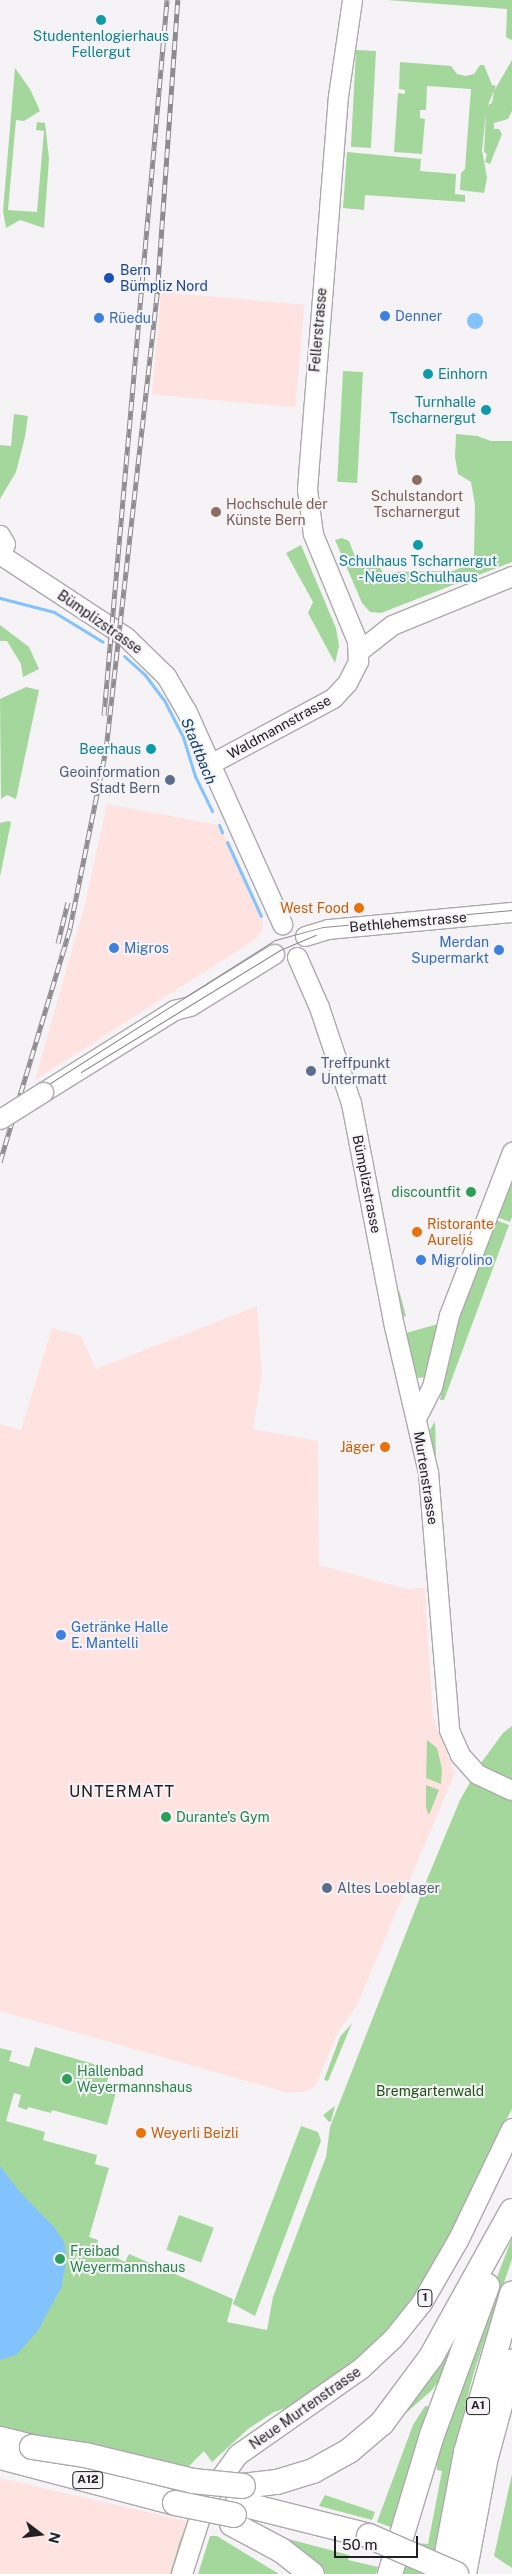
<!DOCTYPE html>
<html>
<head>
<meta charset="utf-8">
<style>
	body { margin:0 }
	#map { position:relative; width:512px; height:2574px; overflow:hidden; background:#f6f3f7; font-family:"Public Sans",sans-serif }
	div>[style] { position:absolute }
	.industrial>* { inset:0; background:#fee3e1; transform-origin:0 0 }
	.green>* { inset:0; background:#a4d79b; transform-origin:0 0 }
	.water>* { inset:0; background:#82c3fe }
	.round { border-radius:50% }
	.stream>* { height:3px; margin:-1.5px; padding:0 1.5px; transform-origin:1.5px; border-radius:1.5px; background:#82c3fe }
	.roads { filter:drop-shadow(1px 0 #aca9ad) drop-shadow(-1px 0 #aca9ad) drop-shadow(0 1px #aca9ad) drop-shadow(0 -1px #aca9ad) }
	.secondary>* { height:19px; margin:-9.5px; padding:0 9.5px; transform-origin:9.5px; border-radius:9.5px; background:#fff }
	.primary>* { height:20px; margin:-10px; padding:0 10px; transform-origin:10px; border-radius:10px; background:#fff }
	.highway>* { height:24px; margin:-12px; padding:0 12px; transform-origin:12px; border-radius:12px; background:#fff }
	.tram>* { height:1px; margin:-0.5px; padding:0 0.5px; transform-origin:0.5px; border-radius:0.5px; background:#8d8b8e }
	.rail>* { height:5px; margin-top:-2.5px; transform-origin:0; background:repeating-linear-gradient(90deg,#f6f3f7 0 9px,#8d8b8e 0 18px); box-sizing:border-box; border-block:1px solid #8d8b8e }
	.bridges { filter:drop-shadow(1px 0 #aca9ad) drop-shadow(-1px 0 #aca9ad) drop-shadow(0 1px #aca9ad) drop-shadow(0 -1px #aca9ad) }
	.secondary-bridge>* { height:19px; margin:-9.5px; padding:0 9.5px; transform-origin:9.5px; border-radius:9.5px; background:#fff }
	.highway-bridge>* { height:24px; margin:-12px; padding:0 12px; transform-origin:12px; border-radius:12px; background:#fff }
	.dots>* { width:14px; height:14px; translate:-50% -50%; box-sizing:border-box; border:2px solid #f6f3f7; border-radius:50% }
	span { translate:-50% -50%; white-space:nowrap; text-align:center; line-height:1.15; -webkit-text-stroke:4px #f6f3f7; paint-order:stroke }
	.shield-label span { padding:1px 4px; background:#f6f3f7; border:1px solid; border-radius:4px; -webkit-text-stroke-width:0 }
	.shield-label { font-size:12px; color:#212022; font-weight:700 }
	.culture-label { font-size:14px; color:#0d838f }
	.left { translate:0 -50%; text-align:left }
	.right { translate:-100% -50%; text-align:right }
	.transit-label { font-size:14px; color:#164399 }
	.shop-label { font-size:14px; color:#366cbe }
	.street-label { font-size:14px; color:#212022 }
	.education-label { font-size:14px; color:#785e54 }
	.service-label { font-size:14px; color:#4e5e75 }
	.food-label { font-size:14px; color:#c56008 }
	.leisure-label { font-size:14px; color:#27864d }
	.park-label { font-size:14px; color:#1d5213 }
	.water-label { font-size:15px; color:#104066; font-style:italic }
	.quarter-label { font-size:16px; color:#212022; letter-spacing:1px }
	.north { position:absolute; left:15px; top:2509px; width:50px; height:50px; -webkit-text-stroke:4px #f6f3f7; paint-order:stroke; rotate:105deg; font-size:14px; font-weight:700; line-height:20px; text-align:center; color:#212022 }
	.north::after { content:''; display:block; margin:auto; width:18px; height:22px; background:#212022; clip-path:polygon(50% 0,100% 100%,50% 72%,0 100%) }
	.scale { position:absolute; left:334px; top:2536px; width:84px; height:22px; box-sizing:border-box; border:2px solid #212022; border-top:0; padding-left:6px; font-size:15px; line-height:18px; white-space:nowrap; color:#212022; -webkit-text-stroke:4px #f6f3f7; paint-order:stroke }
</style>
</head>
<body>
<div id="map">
	<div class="industrial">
		<i style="left:161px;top:292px;width:144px;height:103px;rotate:5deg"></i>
		<i style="clip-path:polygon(107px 804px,219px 825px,262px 915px,263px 929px,256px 939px,35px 1080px,85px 904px)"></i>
		<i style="clip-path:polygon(257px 1306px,262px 1373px,253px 1429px,318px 1441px,319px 1565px,407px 1589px,425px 1588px,433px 1717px,455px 1773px,357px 2005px,338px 2032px,315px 2087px,307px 2091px,289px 2093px,0 2011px,0 1424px,21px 1430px,52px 1328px,81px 1336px,96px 1369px)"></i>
		<i style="clip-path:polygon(0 2478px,199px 2524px,183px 2574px,0 2574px)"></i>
	</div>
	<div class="green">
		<i style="clip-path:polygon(387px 0,512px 0,512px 40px,506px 37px,507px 9px)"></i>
		<i style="left:356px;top:50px;width:20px;height:97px;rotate:3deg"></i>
		<i style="clip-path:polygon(512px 60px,512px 111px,508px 119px,494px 123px,494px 129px,499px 129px,502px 134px,490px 164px,485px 162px,487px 154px,484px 152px,486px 113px,482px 150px,487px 178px,484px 193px,460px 190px,461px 173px,465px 169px,471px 89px,427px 86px,426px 110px,420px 110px,420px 118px,425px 119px,422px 154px,394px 152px,398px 93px,405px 94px,405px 90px,399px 89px,400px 62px,451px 66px,457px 74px,466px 76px,474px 74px,480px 65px,484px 65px,492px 85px,496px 86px,488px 105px,492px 103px,494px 91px)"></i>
		<i style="clip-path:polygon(15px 68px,30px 89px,40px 111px,24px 121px,16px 120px,8px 210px,37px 212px,44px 131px,36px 130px,37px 122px,45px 123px,49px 159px,44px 228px,20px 220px,6px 228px,3px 211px)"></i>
		<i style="clip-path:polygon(347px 152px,421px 159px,420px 171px,456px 174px,455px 194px,465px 195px,465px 202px,365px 195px,364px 210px,343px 208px)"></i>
		<i style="left:343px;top:371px;width:20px;height:111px;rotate:3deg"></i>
		<i style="clip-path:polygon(14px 414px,28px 416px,25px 437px,16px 472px,0 499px,0 445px,11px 446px)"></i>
		<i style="clip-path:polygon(456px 434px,477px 436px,491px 441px,512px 441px,512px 562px,381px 613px,370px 612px,362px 603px,335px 540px,342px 538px,349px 541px,359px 567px,378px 565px,383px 572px,453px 571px,465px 566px,474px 555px,475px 505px,471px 482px,458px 474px,455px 457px)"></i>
		<i style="clip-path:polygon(301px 545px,336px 628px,339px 646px,335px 663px,308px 613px,313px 602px,286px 553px)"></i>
		<i style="clip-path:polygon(0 625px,29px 647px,39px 669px,23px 677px,21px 664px,7px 641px,0 641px)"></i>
		<i style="clip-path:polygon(26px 687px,39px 690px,16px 799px,7px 795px,1px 799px,0 699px)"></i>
		<i style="clip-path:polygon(8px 821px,11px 822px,0 877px,0 823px)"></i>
		<i style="clip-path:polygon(512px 1167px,512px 1217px,510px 1222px,494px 1216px)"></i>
		<i style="clip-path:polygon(493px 1219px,509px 1225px,444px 1400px,440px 1400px,450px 1339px)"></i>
		<i style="clip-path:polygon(399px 1290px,406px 1316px,402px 1317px,398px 1293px)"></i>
		<i style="clip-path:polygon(438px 1324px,426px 1377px,418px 1378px,413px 1372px,406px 1333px)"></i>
		<i style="clip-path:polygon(435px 1421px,436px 1455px,434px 1457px,430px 1430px)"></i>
		<i style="clip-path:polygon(512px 1726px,512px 2109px,494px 2142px,452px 2237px,406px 2312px,346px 2373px,299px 2404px,274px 2412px,248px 2429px,212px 2462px,204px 2451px,180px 2475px,0 2435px,0 2048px,12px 2051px,9px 2061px,29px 2067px,35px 2047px,111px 2069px,105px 2089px,116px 2092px,107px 2125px,52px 2110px,51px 2113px,28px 2107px,27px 2110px,18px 2107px,21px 2095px,14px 2093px,6px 2121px,45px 2132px,43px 2140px,97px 2155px,95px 2164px,109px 2168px,89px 2237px,98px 2240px,97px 2245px,116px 2252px,115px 2257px,125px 2262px,129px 2254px,233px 2299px,227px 2322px,267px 2330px,273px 2297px,326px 2157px,330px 2127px,428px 1877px,460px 1800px,481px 1763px,503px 1733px)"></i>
		<i style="clip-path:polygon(427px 1740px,437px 1748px,442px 1769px,441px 1784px,426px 1778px)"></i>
		<i style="clip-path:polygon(426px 1785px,439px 1790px,429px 1815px,426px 1808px)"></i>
		<i style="clip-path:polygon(352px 2023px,328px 2081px,324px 2080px,340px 2037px)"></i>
		<i style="clip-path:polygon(335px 2106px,331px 2121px,329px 2122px,323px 2115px)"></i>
		<i style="clip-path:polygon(301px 2126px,318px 2132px,321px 2141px,255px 2316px,233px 2304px)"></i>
		<i style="left:179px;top:2215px;width:37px;height:37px;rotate:20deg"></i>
		<i style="clip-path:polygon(512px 2238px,512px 2259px,474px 2372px,455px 2445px,430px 2574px,403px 2574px,403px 2542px,428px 2544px,442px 2471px,437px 2470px,437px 2433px)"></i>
		<i style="clip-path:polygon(464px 2315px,441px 2378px,432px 2390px,370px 2445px)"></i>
		<i style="clip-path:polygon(425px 2406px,432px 2407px,393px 2528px,377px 2522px,413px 2425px)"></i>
		<i style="clip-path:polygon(512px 2474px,512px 2568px,494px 2556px)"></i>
		<i style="clip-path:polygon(325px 2495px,375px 2512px,372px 2520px,319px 2506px)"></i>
		<i style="clip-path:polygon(184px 2527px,173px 2574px,170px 2574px)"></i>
		<i style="clip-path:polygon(210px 2536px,217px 2536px,279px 2574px,198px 2574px)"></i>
		<i style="clip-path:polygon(281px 2537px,349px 2555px,348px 2560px,378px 2567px,376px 2574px,326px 2574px)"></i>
	</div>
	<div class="water">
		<i class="round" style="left:467px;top:313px;width:16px;height:16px"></i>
		<i style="clip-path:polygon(0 2166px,19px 2191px,54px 2227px,64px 2242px,67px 2258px,61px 2288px,37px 2332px,16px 2355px,0 2360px)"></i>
	</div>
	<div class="stream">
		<i style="left:0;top:598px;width:56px;rotate:14.5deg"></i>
		<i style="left:54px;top:612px;width:57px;rotate:31.5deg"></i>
		<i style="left:124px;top:656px;width:28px;rotate:42deg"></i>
		<i style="left:145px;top:675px;width:31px;rotate:53deg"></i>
		<i style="left:164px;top:700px;width:42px;rotate:62.8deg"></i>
		<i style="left:183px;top:737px;width:41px;rotate:72.9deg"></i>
		<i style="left:195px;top:776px;width:39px;rotate:64deg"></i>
		<i style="left:219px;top:825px;width:8px;rotate:67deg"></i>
		<i style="left:227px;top:842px;width:81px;rotate:65.3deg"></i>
	</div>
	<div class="roads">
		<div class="secondary">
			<i style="left:0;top:535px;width:10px;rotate:61deg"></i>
			<i style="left:5px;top:544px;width:13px;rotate:113deg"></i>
			<i style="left:1px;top:555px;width:149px;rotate:33.3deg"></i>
			<i style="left:126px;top:637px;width:56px;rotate:44.3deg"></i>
			<i style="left:166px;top:676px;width:39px;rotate:60deg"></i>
			<i style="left:186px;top:710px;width:235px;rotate:65.8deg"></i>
			<i style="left:359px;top:651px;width:42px;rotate:-38.2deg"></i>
			<i style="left:392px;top:625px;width:130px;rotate:-22.2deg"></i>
			<i style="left:210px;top:764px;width:140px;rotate:-28.2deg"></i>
			<i style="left:333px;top:698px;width:21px;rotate:-47deg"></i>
			<i style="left:347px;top:683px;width:25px;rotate:-63deg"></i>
			<i style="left:358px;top:661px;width:20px;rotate:-93deg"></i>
			<i style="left:357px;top:641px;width:116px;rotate:-112.4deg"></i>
			<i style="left:313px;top:534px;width:45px;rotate:-97.6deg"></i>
			<i style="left:307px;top:489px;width:394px;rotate:-85.5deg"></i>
			<i style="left:338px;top:96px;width:97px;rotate:-81.7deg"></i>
			<i style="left:305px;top:936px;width:24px;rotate:-17deg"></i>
			<i style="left:328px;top:929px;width:185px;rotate:-5.3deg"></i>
			<i style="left:297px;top:957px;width:55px;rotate:66.3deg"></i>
			<i style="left:319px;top:1007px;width:101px;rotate:71.6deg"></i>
			<i style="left:351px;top:1103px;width:227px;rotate:79.1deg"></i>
			<i style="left:394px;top:1326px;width:150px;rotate:76.9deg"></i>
			<i style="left:428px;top:1472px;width:259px;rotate:85.3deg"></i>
			<i style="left:449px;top:1730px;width:27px;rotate:66deg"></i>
			<i style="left:460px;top:1755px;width:25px;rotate:48deg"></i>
			<i style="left:477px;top:1774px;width:38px;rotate:25deg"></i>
			<i style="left:43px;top:1092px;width:155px;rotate:-32deg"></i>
			<i style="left:174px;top:1010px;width:16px;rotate:-14deg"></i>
			<i style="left:190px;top:1006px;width:99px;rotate:-31.8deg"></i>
			<i style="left:416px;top:1418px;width:35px;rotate:-63deg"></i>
			<i style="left:432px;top:1387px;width:74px;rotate:-76.7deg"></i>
			<i style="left:449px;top:1315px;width:175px;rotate:-68.9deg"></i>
		</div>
		<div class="primary">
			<i style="left:182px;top:2574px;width:79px;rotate:-72.3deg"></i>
			<i style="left:206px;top:2499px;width:54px;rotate:-54deg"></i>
			<i style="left:238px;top:2455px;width:150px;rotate:-35deg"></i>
			<i style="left:361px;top:2369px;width:45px;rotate:-43.2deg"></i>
			<i style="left:394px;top:2338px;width:45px;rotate:-51.3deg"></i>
			<i style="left:422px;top:2303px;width:74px;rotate:-60deg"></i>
			<i style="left:459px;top:2239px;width:122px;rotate:-64.3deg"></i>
		</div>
		<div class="highway">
			<i style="left:0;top:2439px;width:33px;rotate:14deg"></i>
			<i style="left:0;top:2457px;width:181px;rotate:14.7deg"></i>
			<i style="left:243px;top:2486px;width:34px;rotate:-7deg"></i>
			<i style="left:277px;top:2482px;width:38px;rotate:-17deg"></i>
			<i style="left:313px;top:2471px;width:41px;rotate:-29.1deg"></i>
			<i style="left:349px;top:2451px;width:43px;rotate:-40.3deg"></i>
			<i style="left:382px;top:2423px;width:82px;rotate:-53.4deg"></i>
			<i style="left:431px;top:2357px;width:167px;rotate:-61deg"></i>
			<i style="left:238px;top:2503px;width:135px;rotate:14.1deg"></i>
			<i style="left:232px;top:2524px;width:55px;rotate:28deg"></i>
			<i style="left:281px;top:2550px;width:39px;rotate:38deg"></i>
			<i style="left:390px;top:2574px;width:145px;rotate:-73.2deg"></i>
			<i style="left:432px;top:2435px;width:159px;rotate:-69.7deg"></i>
			<i style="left:443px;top:2574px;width:124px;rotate:-79.3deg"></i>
			<i style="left:466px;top:2452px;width:165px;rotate:-73.8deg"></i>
			<i style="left:464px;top:2574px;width:119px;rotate:-79.4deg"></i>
			<i style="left:486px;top:2457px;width:99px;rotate:-74.8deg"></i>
		</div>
	</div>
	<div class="tram">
		<i style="left:81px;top:1072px;width:233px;rotate:-31.5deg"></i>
		<i style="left:280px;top:950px;width:39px;rotate:-23deg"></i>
		<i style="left:0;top:1115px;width:326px;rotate:-32.5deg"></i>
		<i style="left:275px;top:940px;width:50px;rotate:-15.2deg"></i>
		<i style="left:323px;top:927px;width:190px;rotate:-5.1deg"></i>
	</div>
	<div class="rail">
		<i style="left:104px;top:715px;width:718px;rotate:-84.96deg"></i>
		<i style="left:58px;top:943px;width:42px;rotate:-76.3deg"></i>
		<i style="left:0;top:1162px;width:244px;rotate:-73.3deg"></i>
		<i style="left:70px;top:928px;width:182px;rotate:-78.6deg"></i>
		<i style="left:106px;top:750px;width:470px;rotate:-83.6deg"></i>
		<i style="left:158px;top:283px;width:284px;rotate:-86deg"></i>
	</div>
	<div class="bridges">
		<div class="secondary-bridge">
			<i style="left:0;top:1119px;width:51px;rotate:-32.1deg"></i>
		</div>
		<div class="highway-bridge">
			<i style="left:32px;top:2447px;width:54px;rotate:8.6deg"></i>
			<i style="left:85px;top:2455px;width:111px;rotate:13.5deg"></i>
			<i style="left:193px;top:2481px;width:50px;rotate:5.7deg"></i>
			<i style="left:175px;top:2503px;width:60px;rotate:11.5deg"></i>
			<i style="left:369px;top:2536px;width:95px;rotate:23.6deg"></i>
		</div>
	</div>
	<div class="dots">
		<i style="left:101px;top:20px;background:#0f9aa8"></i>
		<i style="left:109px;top:278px;background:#1a4fb4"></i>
		<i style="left:385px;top:316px;background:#3f7fe0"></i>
		<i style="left:99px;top:318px;background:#3f7fe0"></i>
		<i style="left:428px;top:374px;background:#0f9aa8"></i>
		<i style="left:486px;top:410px;background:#0f9aa8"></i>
		<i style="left:417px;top:480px;background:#8d6e63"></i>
		<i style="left:216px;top:512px;background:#8d6e63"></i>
		<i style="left:418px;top:545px;background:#0f9aa8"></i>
		<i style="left:151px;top:749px;background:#0f9aa8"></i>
		<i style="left:170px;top:780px;background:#5c6f8a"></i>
		<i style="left:359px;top:908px;background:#e8710a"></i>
		<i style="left:114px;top:948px;background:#3f7fe0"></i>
		<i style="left:499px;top:950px;background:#3f7fe0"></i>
		<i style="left:311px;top:1071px;background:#5c6f8a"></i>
		<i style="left:471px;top:1192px;background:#2e9e5b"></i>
		<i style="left:417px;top:1232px;background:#e8710a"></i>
		<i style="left:421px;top:1260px;background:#3f7fe0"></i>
		<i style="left:385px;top:1447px;background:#e8710a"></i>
		<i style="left:61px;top:1635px;background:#3f7fe0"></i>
		<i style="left:166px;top:1817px;background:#2e9e5b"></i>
		<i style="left:327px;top:1888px;background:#5c6f8a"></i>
		<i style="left:67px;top:2079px;background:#2e9e5b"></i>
		<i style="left:141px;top:2133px;background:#e8710a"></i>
		<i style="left:60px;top:2259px;background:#2e9e5b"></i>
	</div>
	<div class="shield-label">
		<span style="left:425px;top:2298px">1</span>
		<span style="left:478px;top:2406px">A1</span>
		<span style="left:88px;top:2480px">A12</span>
	</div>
	<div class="culture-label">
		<span style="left:101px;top:44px">Studentenlogierhaus<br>Fellergut</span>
		<span class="left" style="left:438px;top:374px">Einhorn</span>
		<span class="right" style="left:476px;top:410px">Turnhalle<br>Tscharnergut</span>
		<span style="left:418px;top:569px">Schulhaus Tscharnergut<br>- Neues Schulhaus</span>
		<span class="right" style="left:141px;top:749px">Beerhaus</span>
	</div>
	<div class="transit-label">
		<span class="left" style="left:120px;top:278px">Bern<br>Bümpliz Nord</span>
	</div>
	<div class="shop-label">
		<span class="left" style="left:395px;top:316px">Denner</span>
		<span class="left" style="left:109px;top:318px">Rüedu</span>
		<span class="right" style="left:489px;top:950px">Merdan<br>Supermarkt</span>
		<span class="left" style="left:124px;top:948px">Migros</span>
		<span class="left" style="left:431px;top:1260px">Migrolino</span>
		<span class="left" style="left:71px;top:1635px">Getränke Halle<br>E. Mantelli</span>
	</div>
	<div class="street-label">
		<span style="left:318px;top:330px;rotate:-85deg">Fellerstrasse</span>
		<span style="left:100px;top:622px;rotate:35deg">Bümplizstrasse</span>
		<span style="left:279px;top:727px;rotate:-29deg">Waldmannstrasse</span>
		<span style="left:408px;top:922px;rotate:-5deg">Bethlehemstrasse</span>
		<span style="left:367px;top:1184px;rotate:79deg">Bümplizstrasse</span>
		<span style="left:426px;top:1478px;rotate:81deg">Murtenstrasse</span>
		<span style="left:305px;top:2408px;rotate:-35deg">Neue Murtenstrasse</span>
	</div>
	<div class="education-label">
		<span style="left:417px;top:504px">Schulstandort<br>Tscharnergut</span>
		<span class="left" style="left:226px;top:512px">Hochschule der<br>Künste Bern</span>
	</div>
	<div class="service-label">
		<span class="right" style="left:160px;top:780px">Geoinformation<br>Stadt Bern</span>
		<span class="left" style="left:321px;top:1071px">Treffpunkt<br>Untermatt</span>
		<span class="left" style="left:337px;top:1888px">Altes Loeblager</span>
	</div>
	<div class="food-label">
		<span class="right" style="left:349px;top:908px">West Food</span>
		<span class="left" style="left:427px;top:1232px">Ristorante<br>Aurelis</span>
		<span class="right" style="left:375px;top:1447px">Jäger</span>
		<span class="left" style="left:151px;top:2133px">Weyerli Beizli</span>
	</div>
	<div class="leisure-label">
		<span class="right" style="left:461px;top:1192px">discountfit</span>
		<span class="left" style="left:176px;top:1817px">Durante's Gym</span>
		<span class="left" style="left:77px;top:2079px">Hallenbad<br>Weyermannshaus</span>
		<span class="left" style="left:70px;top:2259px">Freibad<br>Weyermannshaus</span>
	</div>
	<div class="park-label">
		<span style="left:430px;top:2091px">Bremgartenwald</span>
	</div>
	<div class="water-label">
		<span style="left:199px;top:751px;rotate:68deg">Stadtbach</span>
	</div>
	<div class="quarter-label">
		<span style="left:122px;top:1792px">UNTERMATT</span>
	</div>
	<div class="north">N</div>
	<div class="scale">50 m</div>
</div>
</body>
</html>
